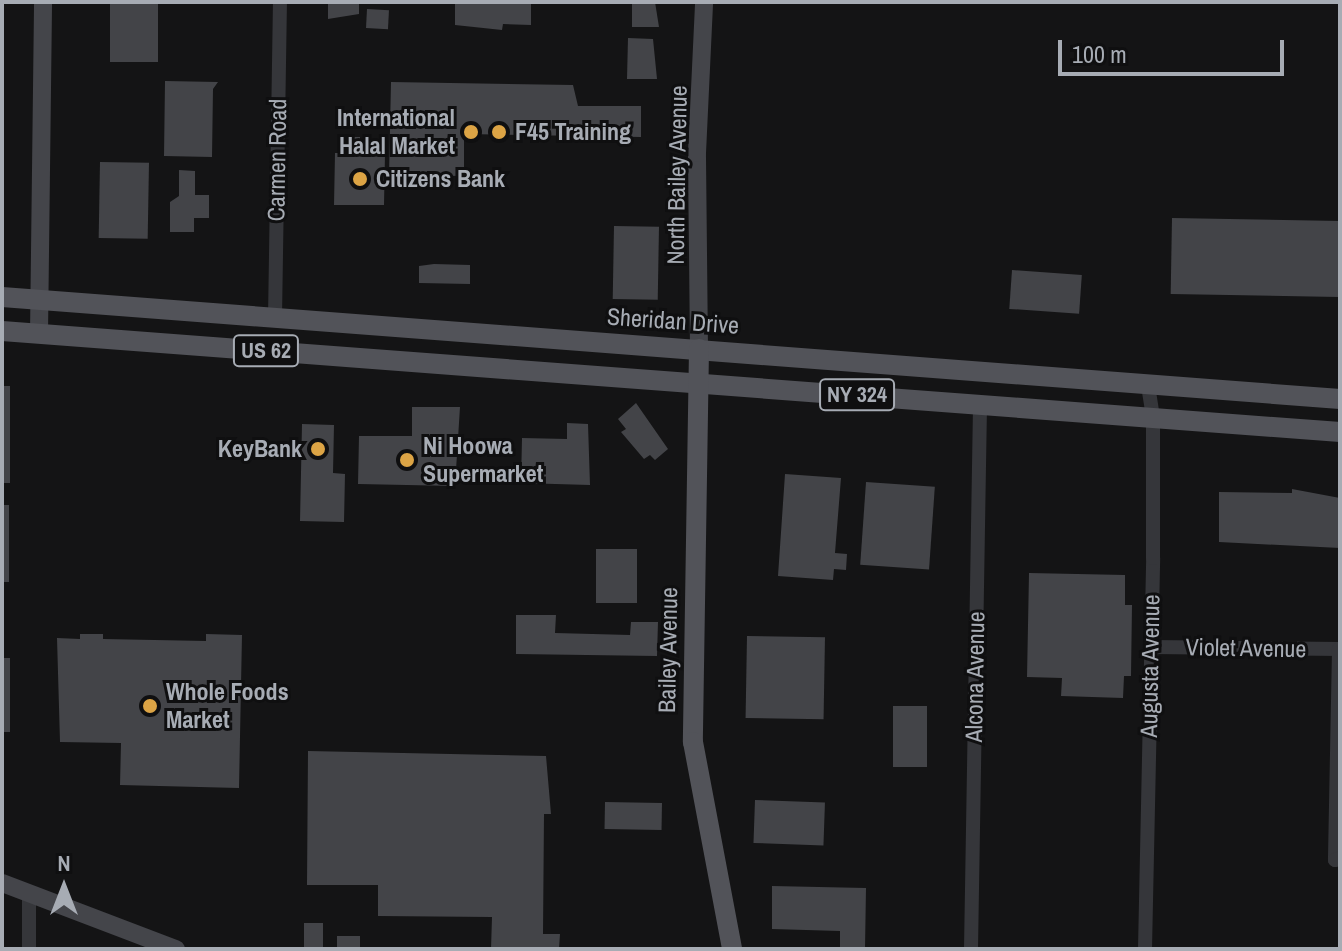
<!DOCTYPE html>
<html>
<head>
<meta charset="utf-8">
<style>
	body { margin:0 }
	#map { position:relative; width:1342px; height:951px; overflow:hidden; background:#141415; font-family:"Archivo Narrow",sans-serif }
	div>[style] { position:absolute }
	.building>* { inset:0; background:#434448; transform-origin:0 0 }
	.street>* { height:14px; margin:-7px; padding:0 7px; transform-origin:7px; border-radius:7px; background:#35363a }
	.secondary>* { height:18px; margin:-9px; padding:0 9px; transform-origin:9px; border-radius:9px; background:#44454a }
	.primary>* { height:20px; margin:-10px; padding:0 10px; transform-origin:10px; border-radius:10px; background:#525359 }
	.dots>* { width:22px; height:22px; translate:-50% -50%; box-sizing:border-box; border:4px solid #0f0f10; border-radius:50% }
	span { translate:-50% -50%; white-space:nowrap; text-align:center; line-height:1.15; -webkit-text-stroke:6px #0f0f10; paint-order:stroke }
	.shield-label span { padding:2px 6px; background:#0f0f10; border:2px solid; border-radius:6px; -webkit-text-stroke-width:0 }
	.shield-label { font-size:22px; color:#a7acb4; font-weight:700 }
	.poi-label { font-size:24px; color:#a7acb4; font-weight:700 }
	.right { translate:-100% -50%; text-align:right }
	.left { translate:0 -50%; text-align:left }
	.street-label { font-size:24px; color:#a7acb4 }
	.frame { position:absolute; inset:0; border:4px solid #a7acb4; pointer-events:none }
	.north { position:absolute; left:24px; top:847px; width:80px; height:80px; -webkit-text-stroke:6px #0f0f10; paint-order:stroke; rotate:0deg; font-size:22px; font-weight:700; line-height:32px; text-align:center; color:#a7acb4 }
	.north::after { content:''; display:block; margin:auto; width:28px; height:36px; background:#a7acb4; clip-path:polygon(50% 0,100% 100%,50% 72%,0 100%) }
	.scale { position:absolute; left:1058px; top:40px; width:226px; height:36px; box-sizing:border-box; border:4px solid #a7acb4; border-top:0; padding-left:10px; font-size:24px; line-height:28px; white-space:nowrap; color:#a7acb4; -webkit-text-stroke:6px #0f0f10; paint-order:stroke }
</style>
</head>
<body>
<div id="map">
	<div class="building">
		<i style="left:110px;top:2px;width:48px;height:60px"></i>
		<i style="clip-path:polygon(328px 2px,359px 2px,359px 14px,328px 19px)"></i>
		<i style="clip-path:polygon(455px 2px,531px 2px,531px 25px,503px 24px,502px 30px,455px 25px)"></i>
		<i style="clip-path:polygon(632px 2px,655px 2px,659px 27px,632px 27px)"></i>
		<i style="left:367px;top:9px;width:22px;height:19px;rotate:3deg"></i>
		<i style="clip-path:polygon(628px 38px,653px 39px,657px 79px,627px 79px)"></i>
		<i style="clip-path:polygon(165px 81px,218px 82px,213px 89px,212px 157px,164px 156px)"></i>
		<i style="clip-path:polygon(391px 82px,573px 85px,578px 106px,641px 106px,641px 137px,464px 134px,464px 176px,389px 175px)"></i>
		<i style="clip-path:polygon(345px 137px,360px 137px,360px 153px,385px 154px,384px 205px,334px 205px,335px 153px,345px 153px)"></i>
		<i style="left:100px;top:162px;width:49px;height:76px;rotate:1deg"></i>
		<i style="clip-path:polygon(179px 170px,195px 171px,195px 195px,209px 195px,209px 218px,194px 218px,194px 232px,170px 232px,170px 202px,179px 196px)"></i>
		<i style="left:1172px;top:218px;width:168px;height:76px;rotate:1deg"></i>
		<i style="left:614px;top:226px;width:45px;height:73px;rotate:1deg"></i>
		<i style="clip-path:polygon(434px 264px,470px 265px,470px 284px,419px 283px,419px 266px)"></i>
		<i style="left:1012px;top:270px;width:70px;height:39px;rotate:4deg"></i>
		<i style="left:2px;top:386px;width:8px;height:97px"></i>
		<i style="clip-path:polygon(636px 403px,668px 449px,655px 460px,650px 455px,644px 459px,621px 432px,626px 429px,618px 419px)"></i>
		<i style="clip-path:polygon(412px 407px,460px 407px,455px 486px,358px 484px,359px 436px,412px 436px)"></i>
		<i style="clip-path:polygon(567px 423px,588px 424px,590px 485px,521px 483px,522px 438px,567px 439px)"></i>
		<i style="clip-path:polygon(302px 424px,334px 425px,333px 473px,345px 474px,344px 522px,300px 521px)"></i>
		<i style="clip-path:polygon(785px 474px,841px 478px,835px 553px,847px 554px,846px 570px,834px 569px,833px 580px,778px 576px)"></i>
		<i style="left:866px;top:482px;width:69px;height:83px;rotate:4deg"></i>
		<i style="clip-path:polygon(1292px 489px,1340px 498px,1340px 548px,1219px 542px,1219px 492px,1292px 493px)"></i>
		<i style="left:2px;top:505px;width:7px;height:77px"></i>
		<i style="left:596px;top:549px;width:41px;height:54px"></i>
		<i style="clip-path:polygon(1029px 573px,1125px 575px,1125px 605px,1132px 605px,1131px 676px,1124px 676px,1123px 698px,1061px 696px,1062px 678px,1027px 677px)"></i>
		<i style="clip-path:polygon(516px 615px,556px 615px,555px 633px,630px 635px,631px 622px,658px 622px,657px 656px,516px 654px)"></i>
		<i style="clip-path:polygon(80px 634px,103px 634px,103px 639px,206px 641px,206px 634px,242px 635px,239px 788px,120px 785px,121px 743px,60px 742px,57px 638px,80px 639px)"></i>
		<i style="left:747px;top:636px;width:78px;height:82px;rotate:1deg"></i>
		<i style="left:2px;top:658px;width:8px;height:74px"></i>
		<i style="left:893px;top:706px;width:34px;height:61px"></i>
		<i style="clip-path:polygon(308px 751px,546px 756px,551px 814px,544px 814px,543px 934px,560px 934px,559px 949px,491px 949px,492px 917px,378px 916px,378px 885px,307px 885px)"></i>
		<i style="left:755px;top:800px;width:70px;height:43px;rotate:2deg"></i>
		<i style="left:605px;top:802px;width:57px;height:27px;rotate:1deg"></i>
		<i style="clip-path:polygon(772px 886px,866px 888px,865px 949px,840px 949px,840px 931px,772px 929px)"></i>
		<i style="left:304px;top:923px;width:19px;height:26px"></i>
		<i style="left:337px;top:936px;width:23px;height:13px"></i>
	</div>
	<div class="street">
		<i style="left:275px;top:318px;width:316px;rotate:-89.1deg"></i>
		<i style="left:1151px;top:647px;width:189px;rotate:0.6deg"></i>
		<i style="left:1339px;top:649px;width:211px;rotate:91.1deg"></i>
		<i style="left:1335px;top:860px;width:5px;rotate:-22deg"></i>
		<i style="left:29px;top:949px;width:56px;rotate:-90deg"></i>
		<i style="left:971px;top:949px;width:545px;rotate:-89.05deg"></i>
		<i style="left:1145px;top:949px;width:391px;rotate:-88.8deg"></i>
		<i style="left:1153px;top:558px;width:141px;rotate:-90deg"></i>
		<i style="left:1153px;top:417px;width:33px;rotate:-99deg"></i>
	</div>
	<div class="secondary">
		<i style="left:39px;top:334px;width:332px;rotate:-89.3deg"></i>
		<i style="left:699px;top:349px;width:196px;rotate:-90.6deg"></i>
		<i style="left:697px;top:153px;width:151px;rotate:-87.3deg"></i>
		<i style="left:2px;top:883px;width:186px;rotate:20.8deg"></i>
	</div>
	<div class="primary">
		<i style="left:2px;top:297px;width:1342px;rotate:4.36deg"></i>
		<i style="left:2px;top:331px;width:1342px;rotate:4.32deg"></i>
		<i style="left:699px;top:349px;width:393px;rotate:90.9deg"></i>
		<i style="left:693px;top:742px;width:211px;rotate:79.3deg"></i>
	</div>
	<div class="dots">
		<i style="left:471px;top:132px;background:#dca445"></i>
		<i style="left:499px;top:132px;background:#dca445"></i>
		<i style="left:360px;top:179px;background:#dca445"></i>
		<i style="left:318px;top:449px;background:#dca445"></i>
		<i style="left:407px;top:460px;background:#dca445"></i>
		<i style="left:150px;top:706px;background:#dca445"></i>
	</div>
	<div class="shield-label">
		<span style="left:266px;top:351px">US 62</span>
		<span style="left:857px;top:395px">NY 324</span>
	</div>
	<div class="poi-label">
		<span class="right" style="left:455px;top:132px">International<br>Halal Market</span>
		<span class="left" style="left:515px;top:132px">F45 Training</span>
		<span class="left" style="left:376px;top:179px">Citizens Bank</span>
		<span class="left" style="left:423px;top:460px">Ni Hoowa<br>Supermarket</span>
		<span class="right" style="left:302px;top:449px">KeyBank</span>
		<span class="left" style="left:166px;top:706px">Whole Foods<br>Market</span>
	</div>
	<div class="street-label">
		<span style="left:277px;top:160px;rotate:-89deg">Carmen Road</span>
		<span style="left:677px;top:175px;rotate:-89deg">North Bailey Avenue</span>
		<span style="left:673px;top:321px;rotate:4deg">Sheridan Drive</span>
		<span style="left:1246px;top:648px;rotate:1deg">Violet Avenue</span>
		<span style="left:668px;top:650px;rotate:-89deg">Bailey Avenue</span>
		<span style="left:1150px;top:666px;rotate:-89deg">Augusta Avenue</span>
		<span style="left:975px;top:677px;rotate:-89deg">Alcona Avenue</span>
	</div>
	<div class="frame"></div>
	<div class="north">N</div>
	<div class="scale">100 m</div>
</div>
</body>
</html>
